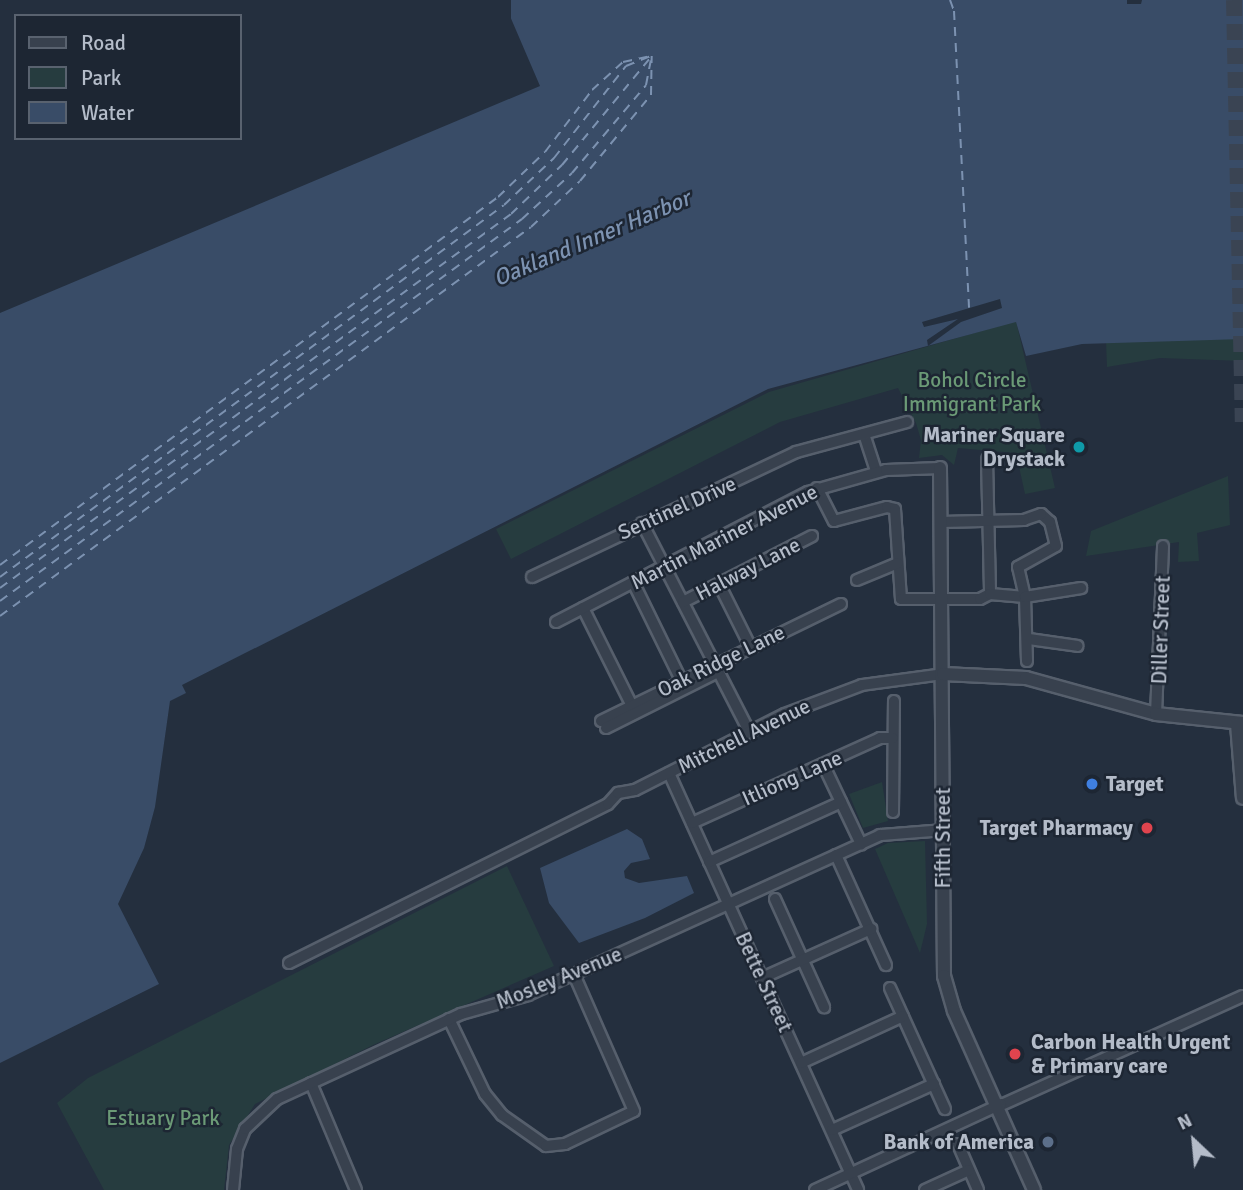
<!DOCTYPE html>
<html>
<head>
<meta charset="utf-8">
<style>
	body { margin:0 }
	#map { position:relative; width:1243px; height:1190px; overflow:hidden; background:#242f3e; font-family:Signika,sans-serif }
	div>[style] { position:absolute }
	.green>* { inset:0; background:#263c3f }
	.water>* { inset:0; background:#394c67 }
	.pier>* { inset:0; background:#242f3e; transform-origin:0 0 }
	.ferry>* { height:2px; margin-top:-1px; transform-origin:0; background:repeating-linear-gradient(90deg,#7c92b1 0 9px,transparent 0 16px) }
	.primary-tunnel>* { height:16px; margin-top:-8px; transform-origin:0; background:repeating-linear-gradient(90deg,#3a4453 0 16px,transparent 0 24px) }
	.roads { filter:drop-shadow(2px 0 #565f6c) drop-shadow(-2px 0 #565f6c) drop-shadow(0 2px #565f6c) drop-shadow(0 -2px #565f6c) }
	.minor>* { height:10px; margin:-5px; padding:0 5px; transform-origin:5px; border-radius:5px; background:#38414e }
	.tertiary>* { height:12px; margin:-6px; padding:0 6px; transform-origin:6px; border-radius:6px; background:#38414e }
	.dots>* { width:19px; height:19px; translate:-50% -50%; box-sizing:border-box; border:4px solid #1d2633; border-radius:50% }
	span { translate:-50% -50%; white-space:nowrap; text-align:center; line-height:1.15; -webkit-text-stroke:5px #1d2633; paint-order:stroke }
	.park-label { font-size:21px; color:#6b9a76 }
	.poi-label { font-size:21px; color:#b4bcc9; font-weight:700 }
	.right { translate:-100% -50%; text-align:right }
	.left { translate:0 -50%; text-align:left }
	.street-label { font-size:21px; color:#b4bcc9 }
	.water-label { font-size:23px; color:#7c92b1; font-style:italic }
	.legend { position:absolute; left:14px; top:14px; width:228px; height:126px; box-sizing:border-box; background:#1d2633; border:2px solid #59626f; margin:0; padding:9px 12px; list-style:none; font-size:21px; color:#b4bcc9 }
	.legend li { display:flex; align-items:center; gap:14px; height:35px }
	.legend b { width:35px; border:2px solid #59626f }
	.north { position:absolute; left:1159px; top:1106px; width:70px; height:70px; -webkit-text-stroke:5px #1d2633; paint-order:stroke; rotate:334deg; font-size:19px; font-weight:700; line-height:28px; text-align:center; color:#b4bcc9 }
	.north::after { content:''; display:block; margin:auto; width:24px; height:32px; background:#b4bcc9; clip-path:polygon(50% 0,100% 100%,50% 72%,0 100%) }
</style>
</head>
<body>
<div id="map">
	<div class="green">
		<i style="clip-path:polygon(1016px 321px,1055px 488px,1025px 494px,1016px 453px,958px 448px,954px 465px,942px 455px,919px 458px,921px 440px,916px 423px,898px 388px,780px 422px,511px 559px,496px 529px,769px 392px)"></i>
		<i style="clip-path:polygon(1236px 338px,1243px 339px,1243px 361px,1160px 358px,1107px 367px,1106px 342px)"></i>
		<i style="clip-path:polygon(1228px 476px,1230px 525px,1197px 533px,1199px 561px,1178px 562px,1179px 542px,1086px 556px,1091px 531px)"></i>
		<i style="clip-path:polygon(882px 782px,888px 821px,863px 828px,849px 794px)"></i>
		<i style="clip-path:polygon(925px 841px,927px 924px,920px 953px,875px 849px,888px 843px)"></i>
		<i style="clip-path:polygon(507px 866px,554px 966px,373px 1045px,255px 1104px,229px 1145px,224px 1190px,104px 1190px,57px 1103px,88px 1078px)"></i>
	</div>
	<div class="water">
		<i style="clip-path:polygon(503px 0,1127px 0,1127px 4px,1141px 4px,1142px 0,1243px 0,1243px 339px,1082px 344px,1026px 356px,1016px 322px,768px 389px,182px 685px,186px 693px,170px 701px,155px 807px,144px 848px,118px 904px,159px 984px,0 1063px,0 313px,540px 86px)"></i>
		<i style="clip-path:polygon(627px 829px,642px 839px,650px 859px,631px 863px,624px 871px,625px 878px,639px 883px,687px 876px,694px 893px,645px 918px,579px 943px,549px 903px,540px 868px)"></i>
	</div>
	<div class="pier">
		<i style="left:500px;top:0;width:11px;height:56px"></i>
		<i style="clip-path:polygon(1000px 299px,1002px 308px,961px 322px,928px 346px,927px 340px,958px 319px,924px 327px,922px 322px)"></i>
	</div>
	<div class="ferry">
		<i style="left:950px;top:0;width:12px;rotate:70deg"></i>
		<i style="left:954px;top:11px;width:297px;rotate:87.1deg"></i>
		<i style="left:0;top:565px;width:619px;rotate:-36.46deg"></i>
		<i style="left:498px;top:197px;width:65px;rotate:-43.8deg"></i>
		<i style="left:545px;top:152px;width:78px;rotate:-52.8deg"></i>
		<i style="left:592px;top:90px;width:42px;rotate:-42.1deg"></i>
		<i style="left:623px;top:62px;width:25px;rotate:-12deg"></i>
		<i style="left:0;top:577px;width:626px;rotate:-36.43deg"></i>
		<i style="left:504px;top:205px;width:69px;rotate:-43.2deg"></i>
		<i style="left:554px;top:158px;width:117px;rotate:-52deg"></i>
		<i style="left:626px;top:66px;width:27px;rotate:-22deg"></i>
		<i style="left:0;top:588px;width:633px;rotate:-36.2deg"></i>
		<i style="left:511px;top:214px;width:71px;rotate:-43.9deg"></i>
		<i style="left:562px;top:165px;width:140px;rotate:-50.5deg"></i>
		<i style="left:0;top:601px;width:647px;rotate:-36.2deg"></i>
		<i style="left:522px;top:219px;width:68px;rotate:-42.6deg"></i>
		<i style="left:572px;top:173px;width:115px;rotate:-49.9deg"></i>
		<i style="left:646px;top:85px;width:25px;rotate:-79deg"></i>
		<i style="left:0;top:616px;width:658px;rotate:-36.23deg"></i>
		<i style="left:531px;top:227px;width:67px;rotate:-43.2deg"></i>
		<i style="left:580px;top:181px;width:112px;rotate:-50.5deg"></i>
		<i style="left:651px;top:95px;width:39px;rotate:-89deg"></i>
	</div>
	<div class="primary-tunnel">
		<i style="left:1234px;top:0;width:422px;rotate:88.8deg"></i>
	</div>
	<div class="roads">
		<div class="minor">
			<i style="left:864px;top:434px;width:40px;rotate:72deg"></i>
			<i style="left:987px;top:459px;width:135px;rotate:88.7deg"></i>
			<i style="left:817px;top:488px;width:37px;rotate:63deg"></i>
			<i style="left:834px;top:521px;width:55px;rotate:-14.8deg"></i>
			<i style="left:887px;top:507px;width:8px;rotate:14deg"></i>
			<i style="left:895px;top:509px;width:90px;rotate:86.2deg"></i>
			<i style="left:901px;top:599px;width:79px"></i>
			<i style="left:980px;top:599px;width:11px;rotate:-27deg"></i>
			<i style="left:990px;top:594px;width:35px;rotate:5deg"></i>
			<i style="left:1025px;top:597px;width:31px;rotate:-103deg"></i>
			<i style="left:1018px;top:567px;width:43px;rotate:-28.9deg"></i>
			<i style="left:1056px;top:546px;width:25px;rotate:-104deg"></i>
			<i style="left:1050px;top:522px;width:12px;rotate:-138deg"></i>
			<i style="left:1041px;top:514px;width:18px;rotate:161deg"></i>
			<i style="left:1024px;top:520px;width:83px;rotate:178.6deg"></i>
			<i style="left:642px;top:523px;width:234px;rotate:62.8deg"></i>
			<i style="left:532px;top:577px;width:292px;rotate:-25.3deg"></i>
			<i style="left:796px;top:452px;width:115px;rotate:-15.1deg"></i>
			<i style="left:857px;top:580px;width:44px;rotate:-22.5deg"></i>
			<i style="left:633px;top:582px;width:116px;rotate:63.9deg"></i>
			<i style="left:719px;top:584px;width:69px;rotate:63.4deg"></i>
			<i style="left:683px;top:602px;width:145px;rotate:-27.1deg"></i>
			<i style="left:583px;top:608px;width:116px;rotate:63.4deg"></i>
			<i style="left:556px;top:622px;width:284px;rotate:-27.3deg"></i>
			<i style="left:808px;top:492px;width:81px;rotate:-15.8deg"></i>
			<i style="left:886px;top:470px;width:54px;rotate:-2.1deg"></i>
			<i style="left:1029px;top:639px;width:49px;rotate:8.1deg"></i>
			<i style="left:1027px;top:661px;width:64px;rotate:-91.8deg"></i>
			<i style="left:1025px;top:597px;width:57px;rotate:-9.1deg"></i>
			<i style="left:1156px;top:714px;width:168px;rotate:-87.6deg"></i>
			<i style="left:601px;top:721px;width:267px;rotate:-26deg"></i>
			<i style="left:606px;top:728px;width:125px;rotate:-26.6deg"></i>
			<i style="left:823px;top:764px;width:89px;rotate:64.6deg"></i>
			<i style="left:669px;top:773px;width:458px;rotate:65.6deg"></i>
			<i style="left:893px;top:812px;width:111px;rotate:-89.5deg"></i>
			<i style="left:692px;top:823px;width:206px;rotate:-24.3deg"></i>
			<i style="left:880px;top:738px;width:13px"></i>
			<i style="left:836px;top:855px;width:121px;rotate:65.6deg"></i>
			<i style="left:709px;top:862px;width:145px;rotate:-24.4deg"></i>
			<i style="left:775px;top:899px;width:119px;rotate:65.6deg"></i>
			<i style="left:289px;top:963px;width:356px;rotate:-26.5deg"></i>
			<i style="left:608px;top:804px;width:15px;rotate:-48deg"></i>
			<i style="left:618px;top:793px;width:17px;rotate:-10deg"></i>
			<i style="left:635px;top:790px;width:168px;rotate:-26.9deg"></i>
			<i style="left:785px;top:714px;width:82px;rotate:-20.6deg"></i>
			<i style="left:862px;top:685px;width:82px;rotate:-7.7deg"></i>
			<i style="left:762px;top:978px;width:120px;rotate:-24.2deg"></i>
			<i style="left:890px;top:988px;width:133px;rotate:65.6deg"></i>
			<i style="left:449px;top:1019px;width:83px;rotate:64.4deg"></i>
			<i style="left:485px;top:1094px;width:27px;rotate:51deg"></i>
			<i style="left:502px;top:1115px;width:54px;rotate:35.2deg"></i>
			<i style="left:546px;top:1146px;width:19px;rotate:-6deg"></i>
			<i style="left:565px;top:1144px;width:76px;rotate:-25.6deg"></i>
			<i style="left:634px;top:1111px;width:150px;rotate:-113.7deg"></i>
			<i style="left:801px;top:1063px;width:112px;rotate:-24.7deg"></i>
			<i style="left:311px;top:1083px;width:116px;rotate:67.2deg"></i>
			<i style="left:997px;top:1107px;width:270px;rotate:-24.3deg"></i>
			<i style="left:832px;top:1130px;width:112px;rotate:-24.3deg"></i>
			<i style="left:958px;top:1144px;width:50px;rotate:66.5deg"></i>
			<i style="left:233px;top:1190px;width:41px;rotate:-84.4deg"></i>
			<i style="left:237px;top:1149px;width:22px;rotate:-68deg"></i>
			<i style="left:245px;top:1129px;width:44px;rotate:-43.2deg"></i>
			<i style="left:277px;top:1099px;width:203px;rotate:-24.8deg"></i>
			<i style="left:461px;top:1014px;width:70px;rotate:-15.8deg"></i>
			<i style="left:528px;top:995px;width:387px;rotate:-24.4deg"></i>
			<i style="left:880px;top:835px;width:63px;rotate:-4.5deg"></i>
			<i style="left:815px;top:1190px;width:205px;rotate:-24.8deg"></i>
			<i style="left:925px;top:1190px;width:48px;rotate:-24.4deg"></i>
		</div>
		<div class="tertiary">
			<i style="left:940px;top:468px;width:508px;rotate:89.55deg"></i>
			<i style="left:944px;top:976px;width:36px;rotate:74deg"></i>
			<i style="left:954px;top:1011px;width:196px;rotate:65.9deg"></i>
			<i style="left:943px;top:674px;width:83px;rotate:2.8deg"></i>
			<i style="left:1026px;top:678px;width:135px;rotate:15.5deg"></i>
			<i style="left:1156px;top:714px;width:87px;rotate:5.9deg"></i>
			<i style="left:1237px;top:724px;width:74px;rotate:85.4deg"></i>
		</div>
	</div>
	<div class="dots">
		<i style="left:1079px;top:447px;background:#0f9aa8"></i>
		<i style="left:1092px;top:784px;background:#3f7fe0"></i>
		<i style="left:1147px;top:828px;background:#e0444e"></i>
		<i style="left:1015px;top:1054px;background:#e0444e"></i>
		<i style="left:1048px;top:1142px;background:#5c6f8a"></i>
	</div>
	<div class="park-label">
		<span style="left:972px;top:392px">Bohol Circle<br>Immigrant Park</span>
		<span style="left:163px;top:1118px">Estuary Park</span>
	</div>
	<div class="poi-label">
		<span class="right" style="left:1065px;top:447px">Mariner Square<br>Drystack</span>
		<span class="left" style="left:1106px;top:784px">Target</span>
		<span class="right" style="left:1133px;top:828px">Target Pharmacy</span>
		<span class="left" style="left:1031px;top:1054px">Carbon Health Urgent<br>&amp; Primary care</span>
		<span class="right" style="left:1034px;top:1142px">Bank of America</span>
	</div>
	<div class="street-label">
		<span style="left:677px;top:508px;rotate:-24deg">Sentinel Drive</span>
		<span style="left:724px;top:537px;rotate:-27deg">Martin Mariner Avenue</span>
		<span style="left:748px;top:569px;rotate:-27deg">Halway Lane</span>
		<span style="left:1161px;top:630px;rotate:-88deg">Diller Street</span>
		<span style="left:721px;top:661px;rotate:-26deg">Oak Ridge Lane</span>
		<span style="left:744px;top:736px;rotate:-26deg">Mitchell Avenue</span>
		<span style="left:792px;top:778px;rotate:-24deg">Itliong Lane</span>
		<span style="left:943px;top:838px;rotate:-90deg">Fifth Street</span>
		<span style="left:559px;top:978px;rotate:-22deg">Mosley Avenue</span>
		<span style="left:764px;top:982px;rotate:65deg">Bette Street</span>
	</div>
	<div class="water-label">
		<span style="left:592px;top:239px;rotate:-23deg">Oakland Inner Harbor</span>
	</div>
	<ul class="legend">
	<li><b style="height:9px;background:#38414e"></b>Road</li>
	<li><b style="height:19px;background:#263c3f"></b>Park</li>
	<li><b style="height:19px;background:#394c67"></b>Water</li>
	</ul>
	<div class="north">N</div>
</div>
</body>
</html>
